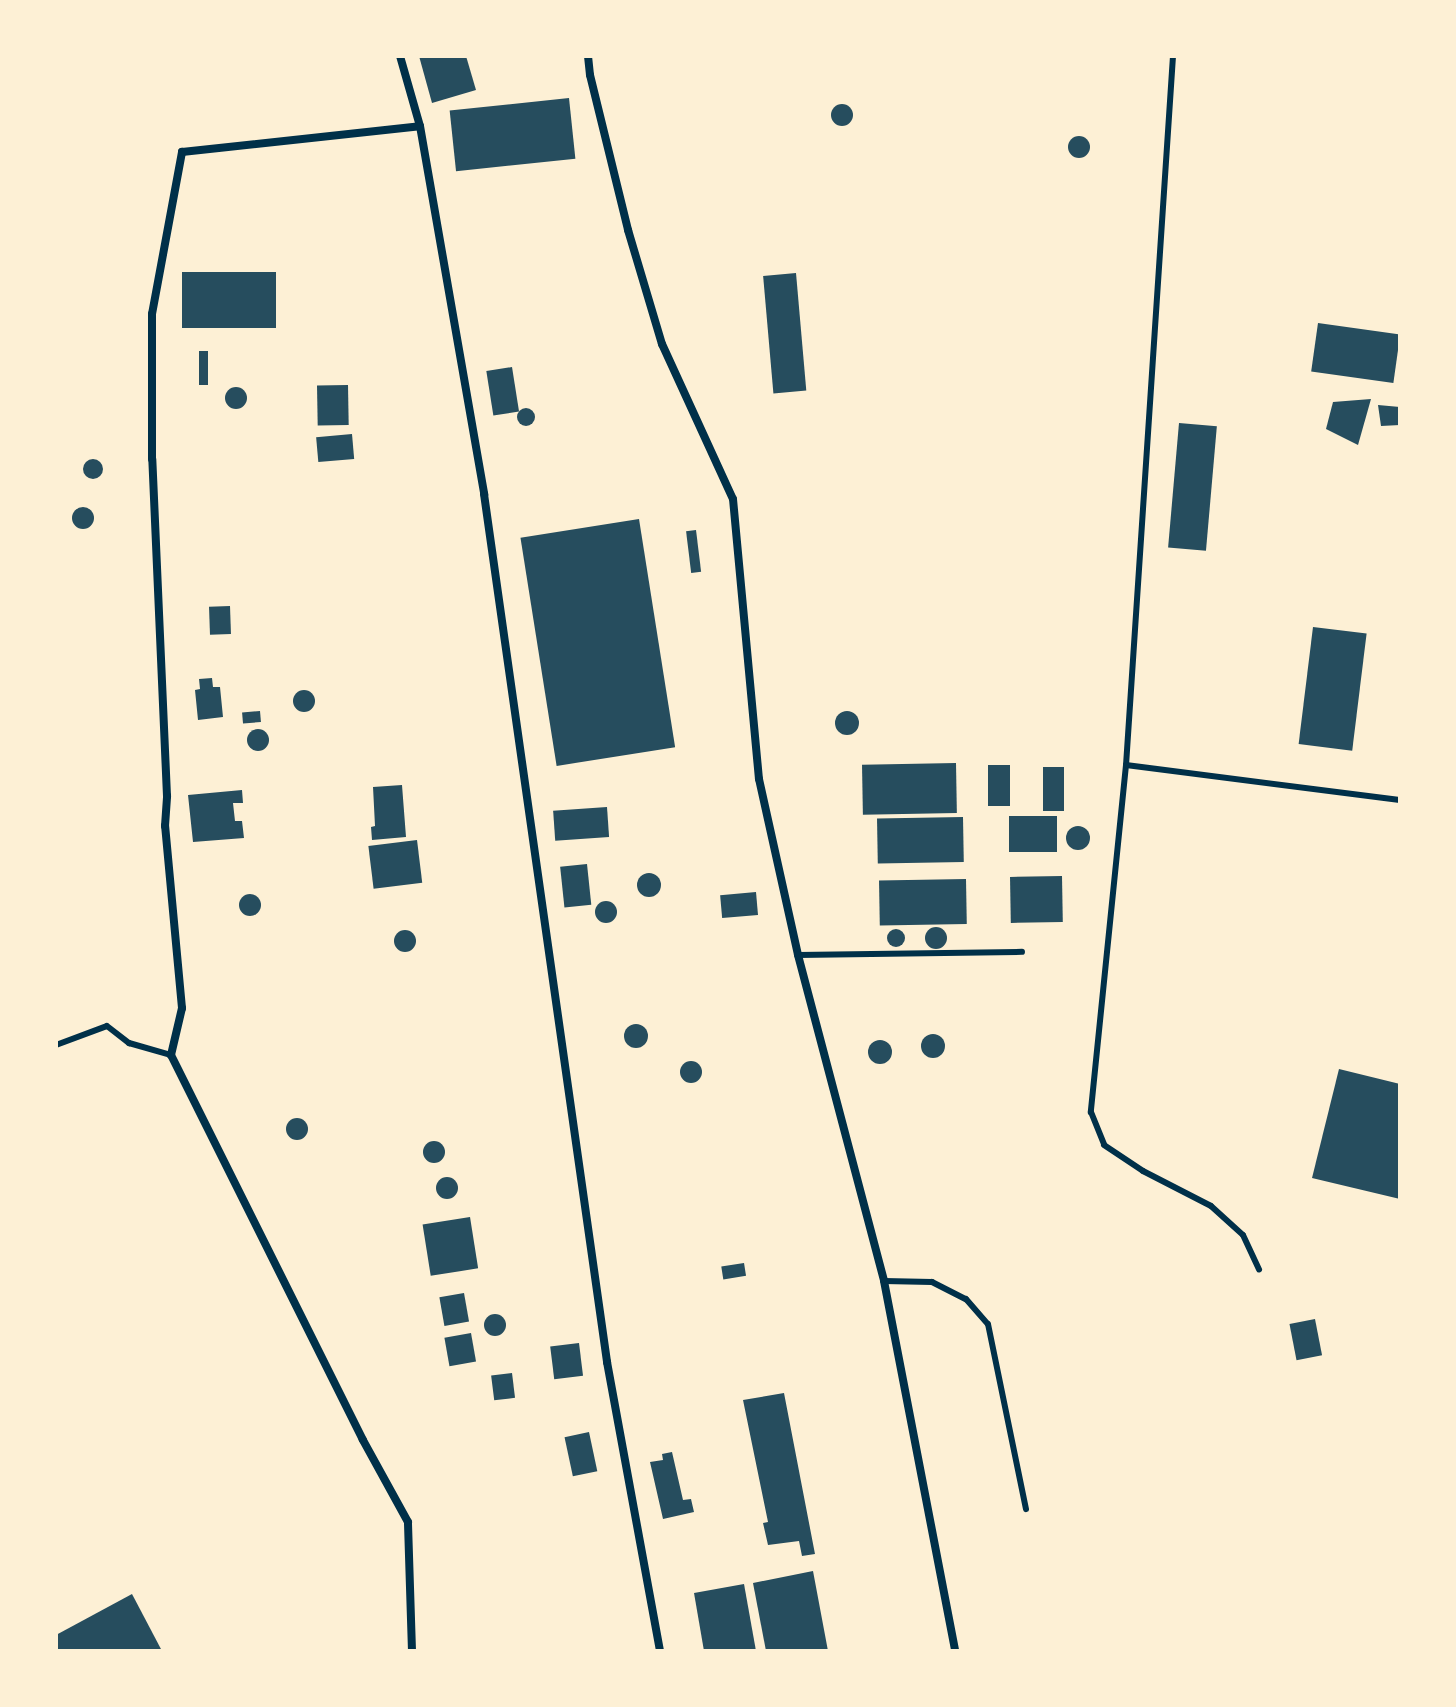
<!DOCTYPE html>
<html>
<head>
<meta charset="utf-8">
<style>
	body { margin:0 }
	#map { position:relative; width:1456px; height:1707px; overflow:hidden; background:#fdf0d5; font-family:Quicksand,sans-serif }
	div>[style] { position:absolute }
	.building>* { inset:0; background:#264d5e; transform-origin:0 0 }
	.round { border-radius:50% }
	.service>* { height:6px; margin:-3px; padding:0 3px; transform-origin:3px; border-radius:3px; background:#003049 }
	.minor>* { height:8px; margin:-4px; padding:0 4px; transform-origin:4px; border-radius:4px; background:#003049 }
	span { translate:-50% -50%; white-space:nowrap; text-align:center; line-height:1.15; -webkit-text-stroke:8px #fdf0d5; paint-order:stroke }
	.frame { position:absolute; inset:0; border:58px solid #fdf0d5; pointer-events:none }
</style>
</head>
<body>
<div id="map">
	<div class="building">
		<i style="clip-path:polygon(419px 56px,466px 56px,476px 90px,432px 103px)"></i>
		<i style="left:569px;top:98px;width:61px;height:120px;rotate:84deg"></i>
		<i class="round" style="left:831px;top:104px;width:22px;height:22px"></i>
		<i class="round" style="left:1068px;top:136px;width:22px;height:22px"></i>
		<i style="left:182px;top:272px;width:94px;height:56px"></i>
		<i style="left:796px;top:273px;width:118px;height:33px;rotate:85deg"></i>
		<i style="left:1318px;top:323px;width:83px;height:49px;rotate:8deg"></i>
		<i style="left:208px;top:351px;width:34px;height:9px;rotate:90deg"></i>
		<i style="left:512px;top:367px;width:45px;height:26px;rotate:81deg"></i>
		<i style="left:348px;top:385px;width:40px;height:31px;rotate:89deg"></i>
		<i class="round" style="left:225px;top:387px;width:22px;height:22px"></i>
		<i style="clip-path:polygon(1371px 399px,1358px 445px,1326px 429px,1333px 402px)"></i>
		<i style="clip-path:polygon(1378px 405px,1400px 407px,1400px 425px,1381px 426px)"></i>
		<i class="round" style="left:517px;top:408px;width:18px;height:18px"></i>
		<i style="left:1179px;top:423px;width:38px;height:125px;rotate:5deg"></i>
		<i style="left:352px;top:434px;width:25px;height:36px;rotate:85deg"></i>
		<i class="round" style="left:83px;top:459px;width:20px;height:20px"></i>
		<i class="round" style="left:72px;top:507px;width:22px;height:22px"></i>
		<i style="left:639px;top:519px;width:231px;height:120px;rotate:81deg"></i>
		<i style="left:696px;top:530px;width:42px;height:10px;rotate:83deg"></i>
		<i style="left:230px;top:606px;width:28px;height:21px;rotate:88deg"></i>
		<i style="left:1313px;top:627px;width:54px;height:118px;rotate:7deg"></i>
		<i style="clip-path:polygon(212px 678px,213px 687px,220px 687px,223px 717px,198px 720px,195px 690px,200px 689px,199px 679px)"></i>
		<i class="round" style="left:293px;top:690px;width:22px;height:22px"></i>
		<i style="left:260px;top:711px;width:11px;height:18px;rotate:85deg"></i>
		<i class="round" style="left:835px;top:711px;width:24px;height:24px"></i>
		<i class="round" style="left:247px;top:729px;width:22px;height:22px"></i>
		<i style="left:956px;top:763px;width:50px;height:94px;rotate:89deg"></i>
		<i style="left:988px;top:765px;width:22px;height:41px"></i>
		<i style="left:1043px;top:767px;width:21px;height:44px"></i>
		<i style="clip-path:polygon(402px 785px,406px 837px,372px 840px,371px 827px,375px 826px,373px 787px)"></i>
		<i style="clip-path:polygon(242px 790px,243px 803px,233px 803px,235px 821px,242px 821px,244px 838px,193px 842px,188px 795px)"></i>
		<i style="left:607px;top:807px;width:30px;height:54px;rotate:86deg"></i>
		<i style="left:1009px;top:816px;width:48px;height:36px"></i>
		<i style="left:963px;top:817px;width:45px;height:86px;rotate:89deg"></i>
		<i class="round" style="left:1066px;top:826px;width:24px;height:24px"></i>
		<i style="left:417px;top:840px;width:43px;height:49px;rotate:83deg"></i>
		<i style="left:587px;top:864px;width:41px;height:27px;rotate:84deg"></i>
		<i class="round" style="left:637px;top:873px;width:24px;height:24px"></i>
		<i style="left:1062px;top:876px;width:46px;height:52px;rotate:89deg"></i>
		<i style="left:966px;top:879px;width:45px;height:87px;rotate:89deg"></i>
		<i style="left:756px;top:892px;width:23px;height:36px;rotate:85deg"></i>
		<i class="round" style="left:239px;top:894px;width:22px;height:22px"></i>
		<i class="round" style="left:595px;top:901px;width:22px;height:22px"></i>
		<i class="round" style="left:925px;top:927px;width:22px;height:22px"></i>
		<i class="round" style="left:887px;top:929px;width:18px;height:18px"></i>
		<i class="round" style="left:394px;top:930px;width:22px;height:22px"></i>
		<i class="round" style="left:624px;top:1024px;width:24px;height:24px"></i>
		<i class="round" style="left:921px;top:1034px;width:24px;height:24px"></i>
		<i class="round" style="left:868px;top:1040px;width:24px;height:24px"></i>
		<i class="round" style="left:680px;top:1061px;width:22px;height:22px"></i>
		<i style="clip-path:polygon(1339px 1069px,1400px 1084px,1400px 1199px,1312px 1178px)"></i>
		<i class="round" style="left:286px;top:1118px;width:22px;height:22px"></i>
		<i class="round" style="left:423px;top:1141px;width:22px;height:22px"></i>
		<i class="round" style="left:436px;top:1177px;width:22px;height:22px"></i>
		<i style="left:470px;top:1217px;width:52px;height:48px;rotate:81deg"></i>
		<i style="left:744px;top:1263px;width:13px;height:23px;rotate:81deg"></i>
		<i style="left:464px;top:1293px;width:29px;height:25px;rotate:80deg"></i>
		<i class="round" style="left:484px;top:1314px;width:22px;height:22px"></i>
		<i style="left:1315px;top:1319px;width:37px;height:26px;rotate:79deg"></i>
		<i style="left:471px;top:1333px;width:29px;height:27px;rotate:80deg"></i>
		<i style="left:579px;top:1343px;width:33px;height:29px;rotate:83deg"></i>
		<i style="left:512px;top:1373px;width:25px;height:21px;rotate:83deg"></i>
		<i style="clip-path:polygon(784px 1393px,815px 1554px,802px 1556px,799px 1541px,768px 1545px,763px 1523px,768px 1522px,743px 1400px)"></i>
		<i style="left:589px;top:1432px;width:40px;height:25px;rotate:78deg"></i>
		<i style="clip-path:polygon(672px 1452px,683px 1500px,691px 1499px,694px 1512px,663px 1519px,650px 1462px,663px 1460px,662px 1454px)"></i>
		<i style="clip-path:polygon(813px 1571px,828px 1651px,766px 1651px,753px 1583px)"></i>
		<i style="clip-path:polygon(744px 1584px,756px 1651px,704px 1651px,694px 1593px)"></i>
		<i style="clip-path:polygon(132px 1594px,162px 1651px,56px 1651px,56px 1635px)"></i>
	</div>
	<div class="service">
		<i style="left:1173px;top:56px;width:711px;rotate:93.79deg"></i>
		<i style="left:1126px;top:765px;width:349px;rotate:95.8deg"></i>
		<i style="left:1091px;top:1112px;width:35px;rotate:68deg"></i>
		<i style="left:1104px;top:1145px;width:47px;rotate:33.7deg"></i>
		<i style="left:1143px;top:1171px;width:76px;rotate:27.2deg"></i>
		<i style="left:1211px;top:1206px;width:43px;rotate:42.2deg"></i>
		<i style="left:1243px;top:1235px;width:38px;rotate:65deg"></i>
		<i style="left:1126px;top:765px;width:276px;rotate:7.3deg"></i>
		<i style="left:798px;top:955px;width:224px;rotate:-0.8deg"></i>
		<i style="left:56px;top:1045px;width:54px;rotate:-20.4deg"></i>
		<i style="left:107px;top:1026px;width:28px;rotate:38deg"></i>
		<i style="left:129px;top:1043px;width:44px;rotate:15.9deg"></i>
		<i style="left:884px;top:1281px;width:48px;rotate:1.2deg"></i>
		<i style="left:932px;top:1282px;width:38px;rotate:27deg"></i>
		<i style="left:966px;top:1299px;width:33px;rotate:49deg"></i>
		<i style="left:988px;top:1324px;width:189px;rotate:78.4deg"></i>
	</div>
	<div class="minor">
		<i style="left:400px;top:56px;width:73px;rotate:74.1deg"></i>
		<i style="left:420px;top:126px;width:374px;rotate:80.1deg"></i>
		<i style="left:484px;top:494px;width:877px;rotate:81.93deg"></i>
		<i style="left:607px;top:1362px;width:294px;rotate:79.6deg"></i>
		<i style="left:588px;top:56px;width:19px;rotate:84deg"></i>
		<i style="left:590px;top:75px;width:160px;rotate:76.2deg"></i>
		<i style="left:628px;top:230px;width:119px;rotate:73.4deg"></i>
		<i style="left:662px;top:344px;width:170px;rotate:65.4deg"></i>
		<i style="left:733px;top:499px;width:281px;rotate:84.7deg"></i>
		<i style="left:759px;top:779px;width:180px;rotate:77.5deg"></i>
		<i style="left:798px;top:955px;width:337px;rotate:75.2deg"></i>
		<i style="left:884px;top:1281px;width:377px;rotate:79.1deg"></i>
		<i style="left:412px;top:1651px;width:129px;rotate:-91.8deg"></i>
		<i style="left:408px;top:1522px;width:94px;rotate:-118.8deg"></i>
		<i style="left:363px;top:1440px;width:430px;rotate:-116.5deg"></i>
		<i style="left:171px;top:1055px;width:48px;rotate:-76.8deg"></i>
		<i style="left:182px;top:1008px;width:183px;rotate:-95.3deg"></i>
		<i style="left:165px;top:826px;width:30px;rotate:-86deg"></i>
		<i style="left:167px;top:796px;width:337px;rotate:-92.5deg"></i>
		<i style="left:152px;top:459px;width:145px;rotate:-90deg"></i>
		<i style="left:152px;top:314px;width:165px;rotate:-79.5deg"></i>
		<i style="left:182px;top:152px;width:239px;rotate:-6.2deg"></i>
	</div>
	<div class="frame"></div>
</div>
</body>
</html>
